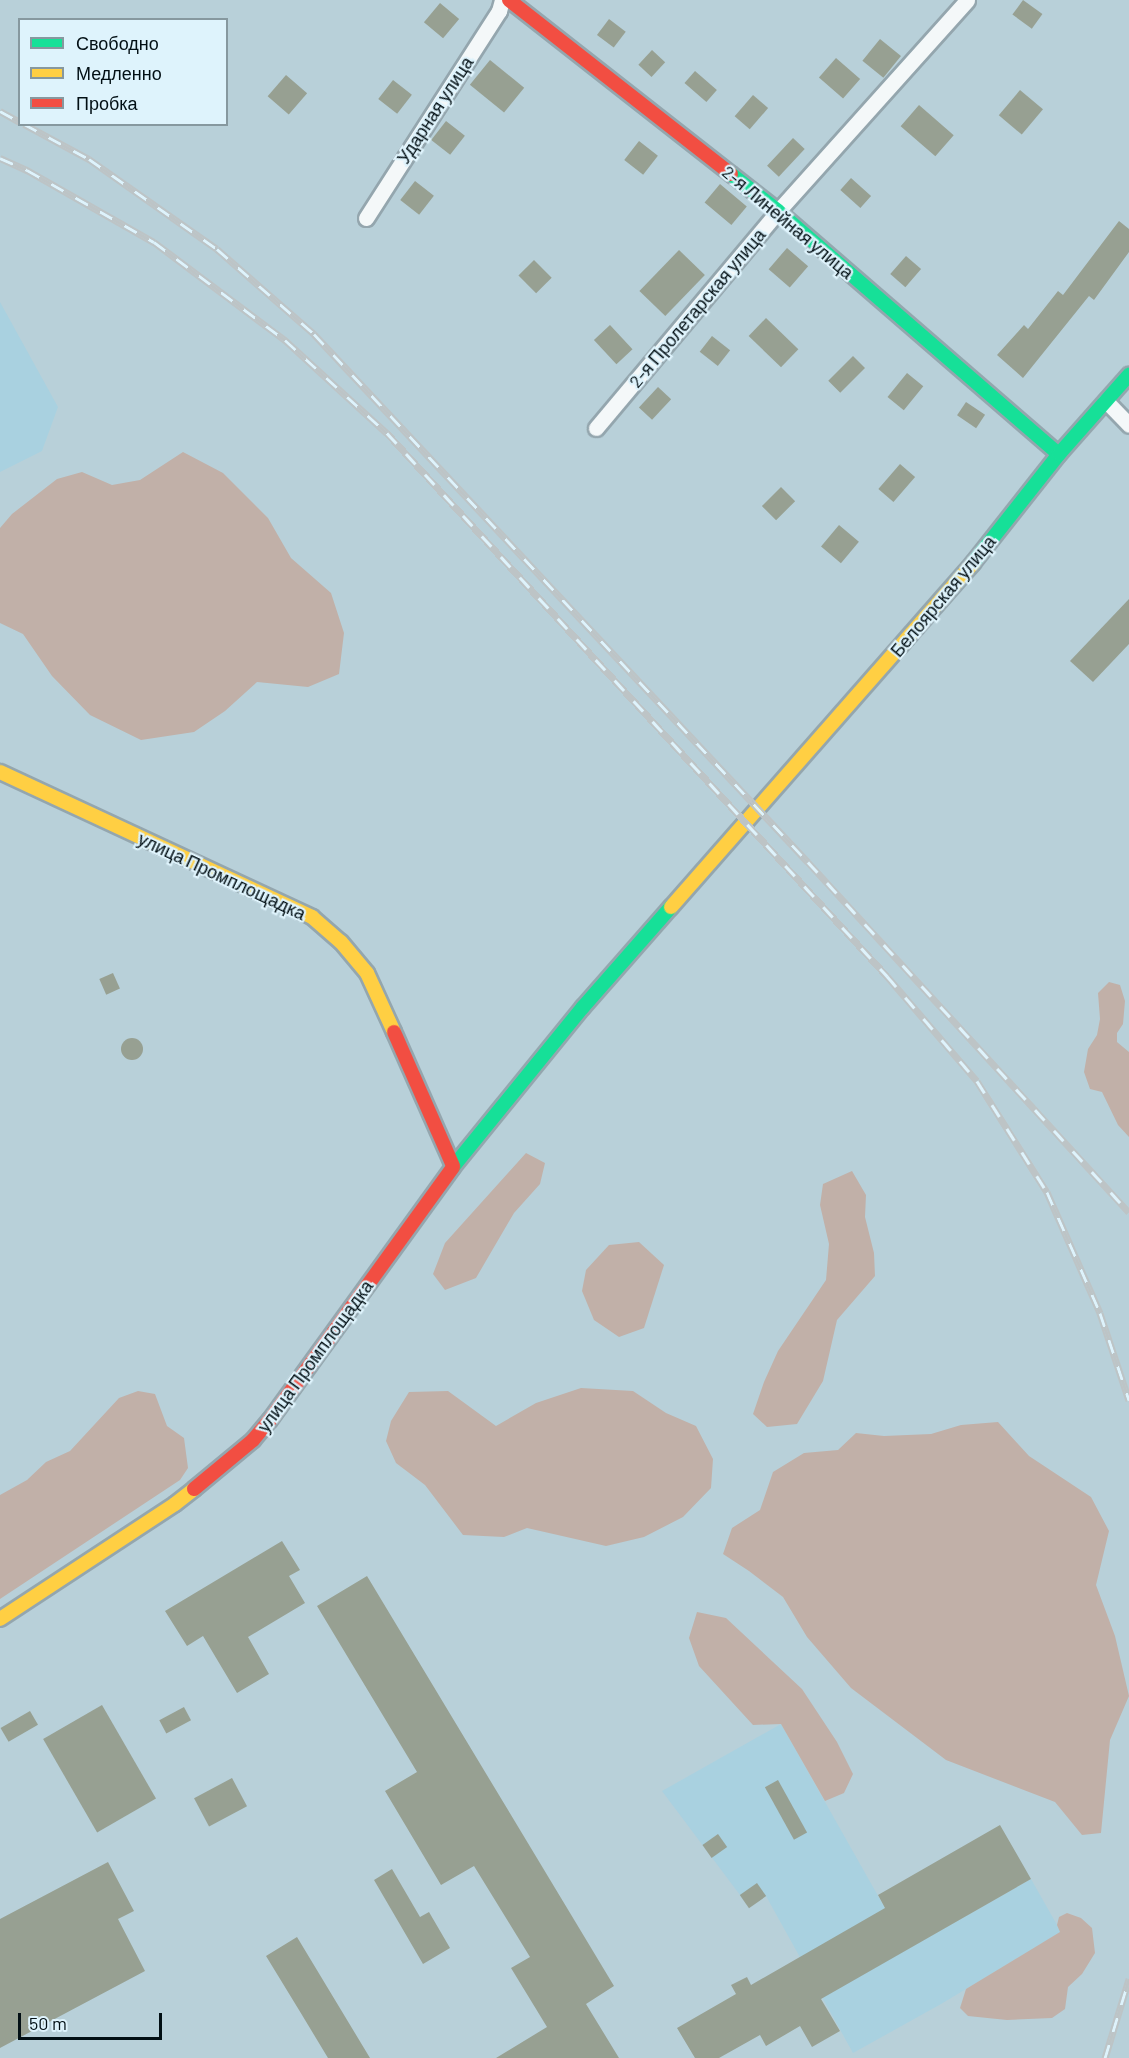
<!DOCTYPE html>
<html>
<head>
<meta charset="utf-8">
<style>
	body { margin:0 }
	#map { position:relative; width:1129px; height:2058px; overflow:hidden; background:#b8d0d9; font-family:Barlow,sans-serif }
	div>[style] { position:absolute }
	.built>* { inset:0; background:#a9d1e0 }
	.green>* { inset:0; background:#c1b0a8 }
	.building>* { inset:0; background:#97a092; transform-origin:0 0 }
	.round { border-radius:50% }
	.roads { filter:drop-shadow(2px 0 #94a6ae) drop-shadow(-2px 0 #94a6ae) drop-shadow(0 2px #94a6ae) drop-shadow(0 -2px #94a6ae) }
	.street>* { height:15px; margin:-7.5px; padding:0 7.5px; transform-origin:7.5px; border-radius:7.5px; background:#f4f8f9 }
	.fast>* { height:14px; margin:-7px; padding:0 7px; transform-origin:7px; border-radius:7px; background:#16e098 }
	.slow>* { height:14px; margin:-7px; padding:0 7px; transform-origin:7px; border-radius:7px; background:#ffcf43 }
	.jam>* { height:14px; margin:-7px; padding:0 7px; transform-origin:7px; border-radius:7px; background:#f24e42 }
	.rail>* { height:7px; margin-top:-3.5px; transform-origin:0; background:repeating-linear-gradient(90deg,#def3fc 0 14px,#bdc4c6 0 28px); box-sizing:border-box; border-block:2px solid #bdc4c6 }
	span { translate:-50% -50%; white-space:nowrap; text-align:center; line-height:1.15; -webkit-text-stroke:4.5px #def3fc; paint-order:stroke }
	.street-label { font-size:18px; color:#020f14 }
	.legend { position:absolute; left:18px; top:18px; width:210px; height:108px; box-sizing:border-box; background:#def3fc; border:2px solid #86989f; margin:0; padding:8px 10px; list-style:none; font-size:18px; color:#020f14 }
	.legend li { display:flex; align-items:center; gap:12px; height:30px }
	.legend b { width:30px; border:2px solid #86989f }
	.scale { position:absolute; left:18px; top:2013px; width:144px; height:27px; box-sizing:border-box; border:3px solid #020f14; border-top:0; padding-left:8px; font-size:18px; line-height:21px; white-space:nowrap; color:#020f14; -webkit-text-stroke:4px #def3fc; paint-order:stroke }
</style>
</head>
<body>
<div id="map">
	<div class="built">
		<i style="clip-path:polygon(0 302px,58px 407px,42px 451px,0 472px)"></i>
		<i style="clip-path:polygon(781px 1724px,908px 1949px,1031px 1879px,1061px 1932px,941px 2004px,853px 2053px,766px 1896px,749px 1907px,662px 1791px)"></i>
	</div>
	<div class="green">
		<i style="clip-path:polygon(183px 452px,223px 473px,268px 518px,291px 558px,331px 593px,344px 633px,339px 674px,308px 687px,257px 682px,225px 711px,194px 732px,141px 740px,90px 715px,52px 676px,23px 634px,0 623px,0 528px,12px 514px,57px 479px,82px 472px,112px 485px,140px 480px)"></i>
		<i style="clip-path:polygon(1109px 982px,1120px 985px,1125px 1001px,1123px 1024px,1117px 1033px,1117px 1042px,1129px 1052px,1129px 1137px,1118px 1125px,1102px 1092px,1090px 1089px,1084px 1072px,1088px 1049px,1097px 1035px,1100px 1019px,1098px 993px)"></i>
		<i style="clip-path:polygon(526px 1153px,545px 1163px,540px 1184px,514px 1213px,476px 1278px,445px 1290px,433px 1274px,445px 1243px)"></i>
		<i style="clip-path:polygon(852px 1171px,866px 1195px,865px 1217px,874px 1253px,875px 1276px,837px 1320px,823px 1381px,797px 1424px,767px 1427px,753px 1414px,764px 1382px,778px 1351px,826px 1280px,829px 1244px,820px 1205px,823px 1184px)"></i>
		<i style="clip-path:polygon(639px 1242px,664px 1265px,644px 1328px,619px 1337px,594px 1320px,582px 1291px,586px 1270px,609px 1245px)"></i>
		<i style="clip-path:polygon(581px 1388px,633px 1391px,666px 1413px,696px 1426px,713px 1459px,711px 1488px,683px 1517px,644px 1537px,606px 1546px,527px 1528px,504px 1537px,463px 1535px,425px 1485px,396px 1463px,386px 1441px,391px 1421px,409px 1392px,448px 1391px,496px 1426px,536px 1403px)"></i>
		<i style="clip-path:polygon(138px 1391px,155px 1394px,167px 1426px,184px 1438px,188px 1468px,180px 1480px,0 1599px,0 1495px,27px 1480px,46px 1462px,70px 1451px,119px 1398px)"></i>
		<i style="clip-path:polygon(998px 1422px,1029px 1456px,1091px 1497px,1109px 1531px,1096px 1585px,1115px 1636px,1129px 1696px,1110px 1740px,1101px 1833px,1082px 1835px,1055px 1802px,946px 1760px,851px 1688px,807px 1637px,783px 1597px,749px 1571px,723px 1554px,732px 1528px,760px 1510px,773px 1472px,804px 1453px,838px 1450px,856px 1433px,884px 1436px,931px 1434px,961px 1425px)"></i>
		<i style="clip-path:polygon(697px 1612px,726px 1618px,802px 1689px,837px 1742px,853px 1774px,844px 1793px,825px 1801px,781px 1724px,753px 1725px,699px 1666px,689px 1638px)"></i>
		<i style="clip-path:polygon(1067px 1913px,1081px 1918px,1092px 1928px,1095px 1953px,1082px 1974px,1068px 1987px,1065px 2009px,1052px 2018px,1007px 2020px,968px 2016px,960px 2008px,966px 1989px,1060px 1932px,1057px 1925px,1059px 1917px)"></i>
	</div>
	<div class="building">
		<i style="left:1023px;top:0;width:24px;height:18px;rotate:36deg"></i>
		<i style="left:440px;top:3px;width:25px;height:25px;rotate:40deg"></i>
		<i style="left:609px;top:19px;width:21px;height:20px;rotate:37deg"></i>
		<i style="left:880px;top:39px;width:27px;height:28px;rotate:39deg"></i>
		<i style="left:652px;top:50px;width:18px;height:20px;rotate:43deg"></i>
		<i style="left:836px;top:58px;width:32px;height:26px;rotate:41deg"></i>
		<i style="left:490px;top:60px;width:44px;height:32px;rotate:39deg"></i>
		<i style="left:695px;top:71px;width:29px;height:16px;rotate:41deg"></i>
		<i style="left:286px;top:75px;width:28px;height:28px;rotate:41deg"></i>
		<i style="left:393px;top:80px;width:24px;height:24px;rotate:38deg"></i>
		<i style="left:1020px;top:90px;width:30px;height:33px;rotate:40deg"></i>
		<i style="left:753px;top:95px;width:20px;height:28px;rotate:41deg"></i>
		<i style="left:919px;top:105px;width:46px;height:28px;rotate:41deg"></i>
		<i style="left:446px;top:121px;width:24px;height:24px;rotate:38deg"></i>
		<i style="left:793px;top:138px;width:16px;height:38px;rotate:43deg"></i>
		<i style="left:639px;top:141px;width:24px;height:24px;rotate:38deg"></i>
		<i style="left:851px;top:178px;width:27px;height:16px;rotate:42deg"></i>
		<i style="left:415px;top:181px;width:24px;height:24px;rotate:38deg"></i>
		<i style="left:720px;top:184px;width:35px;height:24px;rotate:40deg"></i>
		<i style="clip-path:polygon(1119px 221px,1129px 229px,1129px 252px,1094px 300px,1089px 296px,1023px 378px,997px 355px,1024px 325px,1028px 329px,1058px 291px,1063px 295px)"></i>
		<i style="left:787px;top:248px;width:28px;height:28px;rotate:41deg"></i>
		<i style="left:679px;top:250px;width:36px;height:57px;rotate:44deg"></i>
		<i style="left:906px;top:256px;width:20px;height:24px;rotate:41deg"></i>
		<i style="left:534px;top:260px;width:25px;height:22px;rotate:45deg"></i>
		<i style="left:766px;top:318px;width:45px;height:25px;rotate:44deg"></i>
		<i style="left:610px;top:325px;width:33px;height:22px;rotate:47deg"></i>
		<i style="left:712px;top:336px;width:23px;height:20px;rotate:38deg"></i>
		<i style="left:853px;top:356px;width:17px;height:35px;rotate:45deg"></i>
		<i style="left:907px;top:373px;width:21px;height:31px;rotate:39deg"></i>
		<i style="left:658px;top:387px;width:18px;height:28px;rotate:43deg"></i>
		<i style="left:966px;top:402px;width:23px;height:16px;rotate:34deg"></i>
		<i style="left:900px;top:464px;width:20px;height:33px;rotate:41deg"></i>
		<i style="left:781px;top:487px;width:20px;height:27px;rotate:45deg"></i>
		<i style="left:839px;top:525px;width:26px;height:28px;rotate:40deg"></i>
		<i style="clip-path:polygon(1129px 599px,1129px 644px,1093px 682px,1070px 661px)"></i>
		<i style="left:113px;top:973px;width:17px;height:15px;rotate:66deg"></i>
		<i class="round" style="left:121px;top:1038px;width:22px;height:22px"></i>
		<i style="clip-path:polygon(282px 1541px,300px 1570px,289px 1576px,305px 1603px,248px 1637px,269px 1674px,237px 1693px,203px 1636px,187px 1646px,165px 1611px)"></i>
		<i style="clip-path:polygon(367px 1576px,614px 1986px,586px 2004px,619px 2058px,496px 2058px,547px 2027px,511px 1968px,530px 1957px,474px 1866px,441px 1885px,385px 1791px,417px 1772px,317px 1606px)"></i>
		<i style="left:102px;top:1705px;width:108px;height:68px;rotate:60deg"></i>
		<i style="left:184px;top:1707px;width:15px;height:28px;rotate:62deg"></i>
		<i style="left:30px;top:1711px;width:16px;height:34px;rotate:60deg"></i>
		<i style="left:232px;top:1778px;width:32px;height:43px;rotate:62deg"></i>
		<i style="left:778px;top:1780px;width:60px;height:15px;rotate:61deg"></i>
		<i style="clip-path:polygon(1000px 1825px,1031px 1879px,821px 1999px,840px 2031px,812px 2047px,800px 2026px,766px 2046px,760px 2035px,719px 2058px,695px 2058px,677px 2028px,736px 1994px,731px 1985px,747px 1977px,751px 1985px,885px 1908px,878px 1895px)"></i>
		<i style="left:718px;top:1834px;width:16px;height:19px;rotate:55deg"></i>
		<i style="clip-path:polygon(108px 1862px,134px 1911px,118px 1919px,145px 1971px,0 2048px,0 1919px)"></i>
		<i style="clip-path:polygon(392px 1869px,420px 1917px,429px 1912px,450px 1948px,423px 1964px,374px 1880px)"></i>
		<i style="left:757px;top:1883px;width:16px;height:21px;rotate:55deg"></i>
		<i style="clip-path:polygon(297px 1937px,370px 2058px,328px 2058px,299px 2010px,266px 1956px)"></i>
	</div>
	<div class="roads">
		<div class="street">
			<i style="left:366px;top:218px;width:246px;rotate:-57.3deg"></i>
			<i style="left:499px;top:11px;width:11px;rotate:-75deg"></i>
			<i style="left:1106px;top:401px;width:33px;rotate:46deg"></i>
			<i style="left:596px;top:428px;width:283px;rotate:-50deg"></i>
			<i style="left:778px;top:211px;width:283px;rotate:-48.1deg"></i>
		</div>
		<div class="fast">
			<i style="left:731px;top:174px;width:60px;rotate:38.2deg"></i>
			<i style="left:778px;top:211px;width:371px;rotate:40.9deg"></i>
			<i style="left:973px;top:563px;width:139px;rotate:-51.7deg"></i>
			<i style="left:1059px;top:454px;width:106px;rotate:-48.5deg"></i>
			<i style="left:453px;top:1167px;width:206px;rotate:-50.9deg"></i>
			<i style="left:583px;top:1007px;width:133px;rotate:-48.7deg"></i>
		</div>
		<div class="slow">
			<i style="left:0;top:772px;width:344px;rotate:24.9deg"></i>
			<i style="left:312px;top:917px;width:38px;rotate:41deg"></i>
			<i style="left:341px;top:942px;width:40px;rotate:50deg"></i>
			<i style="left:367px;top:973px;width:65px;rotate:65.4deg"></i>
			<i style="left:671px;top:907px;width:458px;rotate:-48.7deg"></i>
			<i style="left:0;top:1619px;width:209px;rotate:-33.3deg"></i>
			<i style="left:175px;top:1504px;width:24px;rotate:-38deg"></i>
		</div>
		<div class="jam">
			<i style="left:509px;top:0;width:282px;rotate:38.1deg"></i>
			<i style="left:394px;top:1032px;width:146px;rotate:66.2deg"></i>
			<i style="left:194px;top:1489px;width:77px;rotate:-39.7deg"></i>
			<i style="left:253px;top:1440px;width:26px;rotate:-50deg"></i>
			<i style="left:270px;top:1420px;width:312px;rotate:-54.1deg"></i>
		</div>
	</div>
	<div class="rail">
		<i style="left:0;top:111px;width:23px;rotate:29deg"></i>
		<i style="left:24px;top:124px;width:74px;rotate:28.3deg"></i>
		<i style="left:89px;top:159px;width:156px;rotate:35.1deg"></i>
		<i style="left:217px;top:249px;width:129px;rotate:41.2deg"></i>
		<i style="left:314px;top:334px;width:723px;rotate:46.91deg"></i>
		<i style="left:808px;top:862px;width:475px;rotate:47.5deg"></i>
		<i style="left:0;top:158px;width:30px;rotate:24deg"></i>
		<i style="left:27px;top:170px;width:146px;rotate:29.6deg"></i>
		<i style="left:154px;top:242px;width:164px;rotate:36.8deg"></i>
		<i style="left:285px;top:340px;width:138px;rotate:42.4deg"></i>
		<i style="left:387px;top:433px;width:738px;rotate:47.36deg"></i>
		<i style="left:887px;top:976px;width:138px;rotate:49.4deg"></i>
		<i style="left:977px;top:1081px;width:131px;rotate:57.8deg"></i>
		<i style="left:1047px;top:1192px;width:132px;rotate:66.3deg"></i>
		<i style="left:1100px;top:1313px;width:92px;rotate:71.6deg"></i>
		<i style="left:1105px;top:2058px;width:83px;rotate:-73.1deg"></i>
	</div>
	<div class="street-label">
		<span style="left:435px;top:110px;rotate:-57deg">Ударная улица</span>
		<span style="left:788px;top:222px;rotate:40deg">2-я Линейная улица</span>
		<span style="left:697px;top:308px;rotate:-50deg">2-я Пролетарская улица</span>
		<span style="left:943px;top:596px;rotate:-50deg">Белоярская улица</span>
		<span style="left:222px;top:876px;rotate:25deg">улица Промплощадка</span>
		<span style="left:315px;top:1356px;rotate:-54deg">улица Промплощадка</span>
	</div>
	<ul class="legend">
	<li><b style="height:8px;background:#16e098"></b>Свободно</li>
	<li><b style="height:8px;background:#ffcf43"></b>Медленно</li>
	<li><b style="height:8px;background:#f24e42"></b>Пробка</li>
	</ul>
	<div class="scale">50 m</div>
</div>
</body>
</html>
